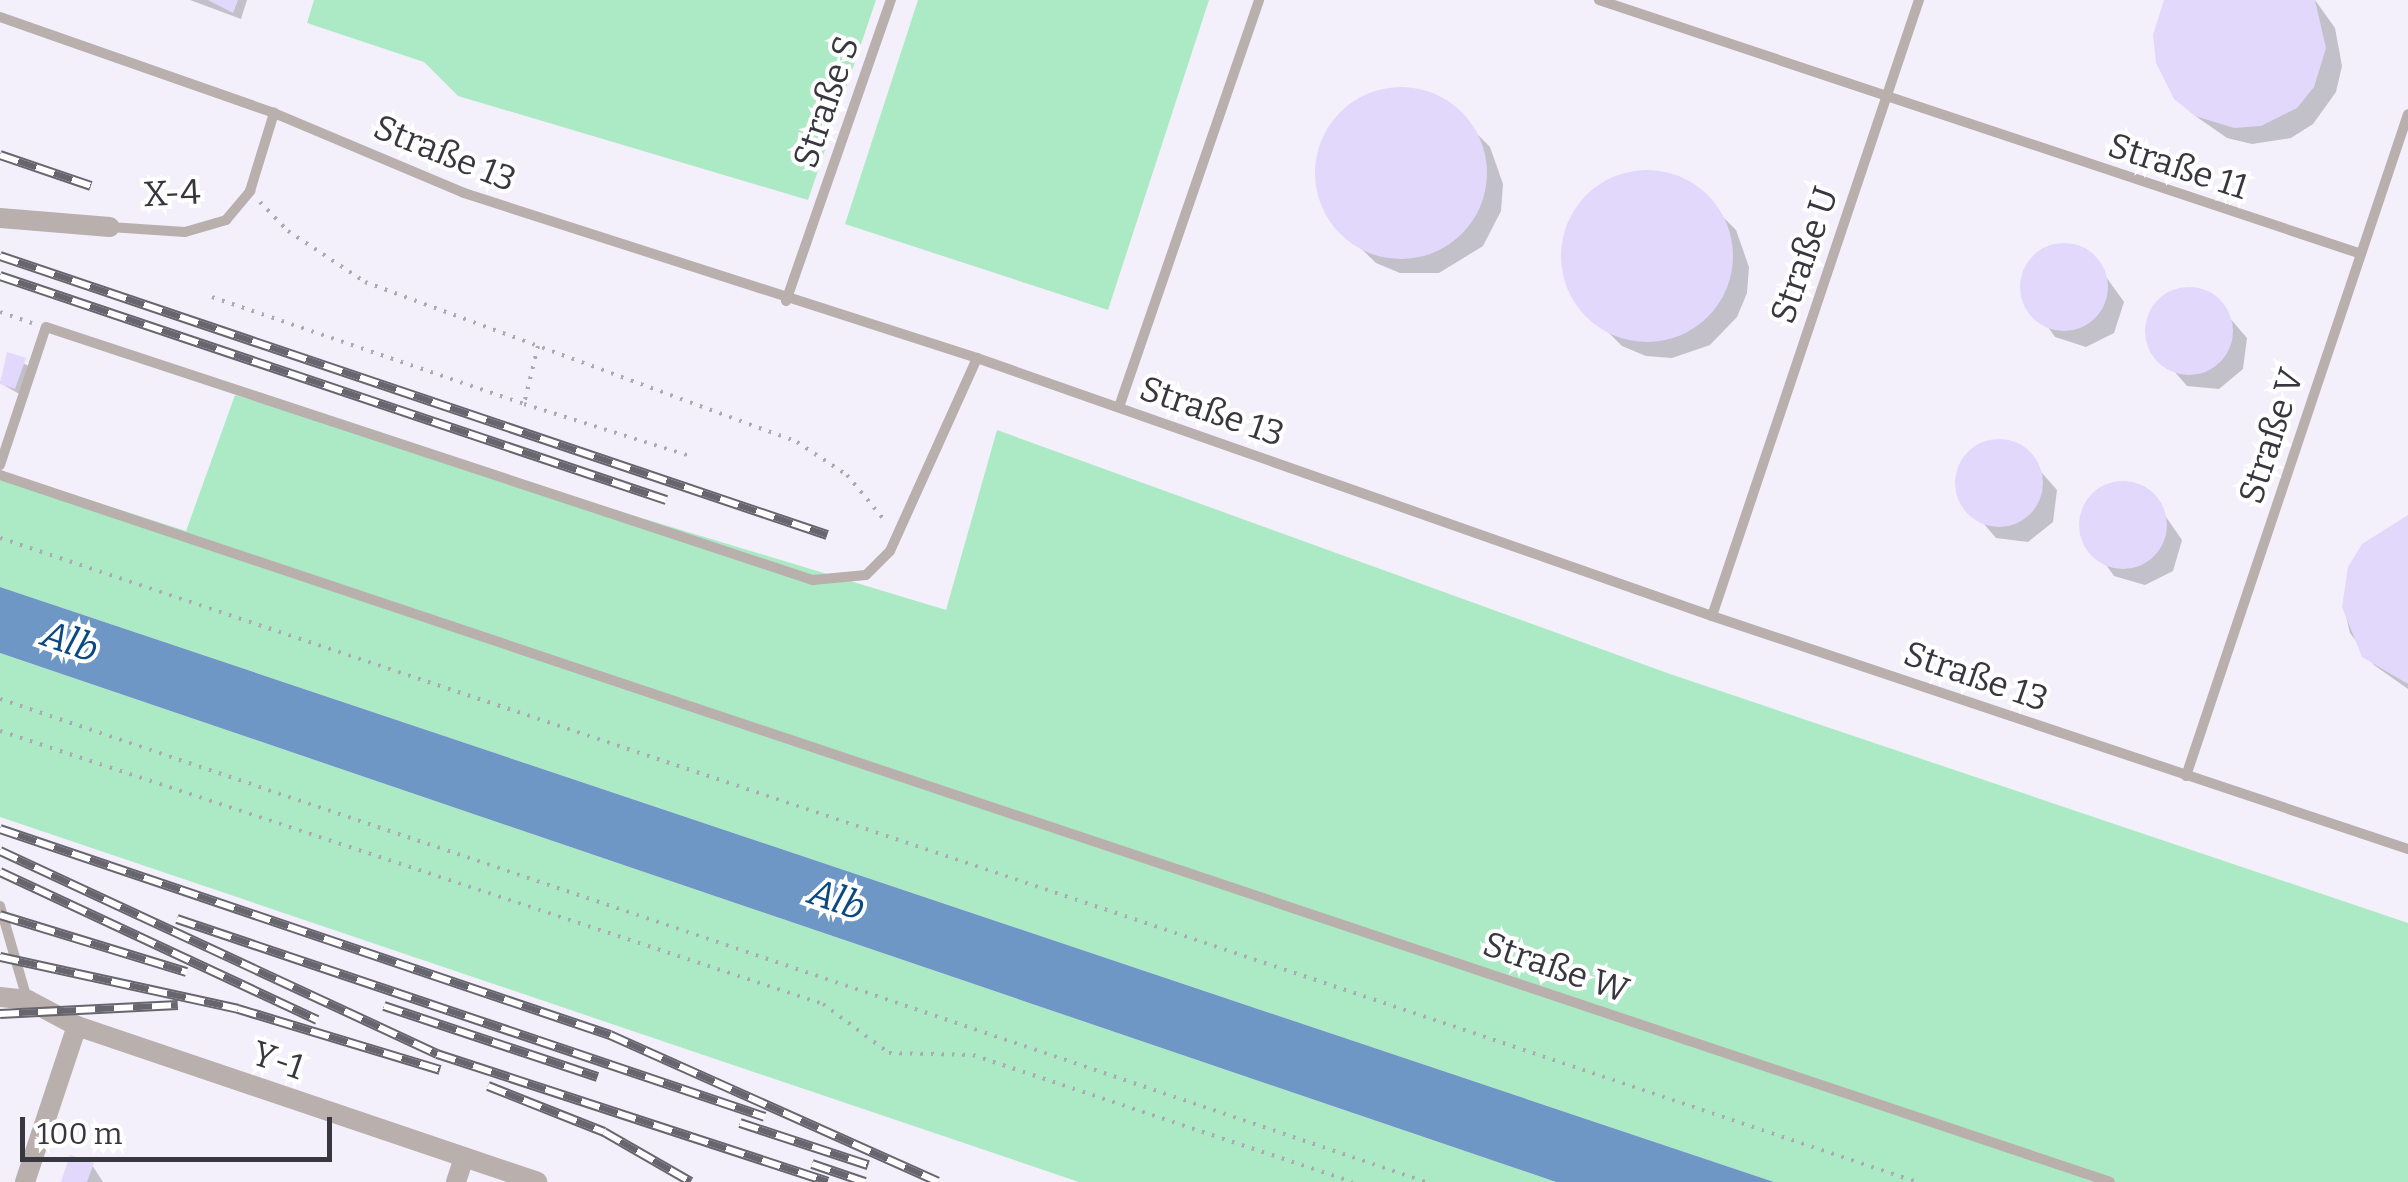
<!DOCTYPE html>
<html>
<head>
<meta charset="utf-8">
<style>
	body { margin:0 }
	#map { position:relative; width:2408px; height:1182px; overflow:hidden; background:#f3f0fc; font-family:Bitter,serif }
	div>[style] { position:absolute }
	.green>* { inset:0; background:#aceac6 }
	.water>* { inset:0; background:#6e97c5 }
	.shadow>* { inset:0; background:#0003 }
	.building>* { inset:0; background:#e1d8fb }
	.round { border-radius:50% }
	.path>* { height:4px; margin-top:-2px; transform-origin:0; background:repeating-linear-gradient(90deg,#aca9b4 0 2.5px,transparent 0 10.5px) }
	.lane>* { height:10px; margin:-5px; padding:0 5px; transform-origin:5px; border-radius:5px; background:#b9afad }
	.street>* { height:20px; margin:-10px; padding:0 10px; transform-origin:10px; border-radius:10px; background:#b9afad }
	.rail>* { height:10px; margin-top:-5px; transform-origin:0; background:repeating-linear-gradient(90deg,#fff 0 19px,#67656e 0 38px); box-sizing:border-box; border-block:2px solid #67656e }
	span { translate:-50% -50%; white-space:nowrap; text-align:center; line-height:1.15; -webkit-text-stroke:8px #fff; paint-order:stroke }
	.street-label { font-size:35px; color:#38363e }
	.water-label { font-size:38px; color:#0a4982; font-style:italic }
	.scale { position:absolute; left:20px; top:1117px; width:312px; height:45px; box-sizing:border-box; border:5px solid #38363e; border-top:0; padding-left:12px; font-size:30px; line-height:35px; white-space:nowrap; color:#38363e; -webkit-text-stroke:8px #fff; paint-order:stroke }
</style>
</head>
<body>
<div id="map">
	<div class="green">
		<i style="clip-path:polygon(314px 0,876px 0,808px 200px,458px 96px,424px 62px,307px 23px)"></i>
		<i style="clip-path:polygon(918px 0,1209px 0,1108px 310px,845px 224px)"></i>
		<i style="clip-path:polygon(235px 395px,946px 610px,997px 430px,1670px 674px,2408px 923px,2408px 1182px,1774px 1182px,0 587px,0 471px,186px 531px)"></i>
		<i style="clip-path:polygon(0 653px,1556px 1182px,1079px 1182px,0 817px)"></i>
	</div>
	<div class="water">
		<i style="clip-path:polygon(0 587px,1774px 1182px,1556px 1182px,0 653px)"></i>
	</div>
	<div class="shadow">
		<i style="clip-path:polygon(190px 0,247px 0,241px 19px)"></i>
		<i style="clip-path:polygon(2169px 0,2315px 0,2335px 28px,2342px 66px,2336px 92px,2313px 124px,2291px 138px,2252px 144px,2227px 138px,2194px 115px)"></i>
		<i style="clip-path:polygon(1380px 91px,1420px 91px,1444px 101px,1490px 147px,1503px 184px,1501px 211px,1483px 246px,1439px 273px,1400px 273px,1376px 263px,1329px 217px,1317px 180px,1319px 154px,1336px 119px)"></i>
		<i style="clip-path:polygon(1627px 174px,1666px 174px,1690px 184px,1736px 230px,1749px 267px,1747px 293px,1737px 317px,1710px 345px,1672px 358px,1646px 356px,1622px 346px,1576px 300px,1563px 263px,1575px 212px,1603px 184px)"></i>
		<i style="clip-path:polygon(2061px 246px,2091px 256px,2124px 302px,2114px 333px,2086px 347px,2055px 337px,2023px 291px,2032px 261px)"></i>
		<i style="clip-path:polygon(2177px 291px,2209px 294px,2247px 338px,2243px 369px,2219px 389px,2187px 386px,2149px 342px,2152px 311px)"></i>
		<i style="clip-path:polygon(9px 355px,32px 368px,23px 396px,0 383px)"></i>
		<i style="clip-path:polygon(1987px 443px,2019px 447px,2057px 490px,2053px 522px,2028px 542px,1996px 538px,1959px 495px,1962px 463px)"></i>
		<i style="clip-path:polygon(2119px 484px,2150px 494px,2182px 540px,2173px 571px,2145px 585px,2114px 576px,2081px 529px,2091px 499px)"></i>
		<i style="clip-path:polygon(2408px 520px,2408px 689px,2374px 665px,2350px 633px,2344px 607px,2364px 546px)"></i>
		<i style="clip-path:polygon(92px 1165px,103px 1182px,63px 1182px)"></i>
	</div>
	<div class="building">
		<i style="clip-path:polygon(208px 0,238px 0,233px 13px)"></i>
		<i style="clip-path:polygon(2164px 0,2315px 0,2326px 48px,2314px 87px,2297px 108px,2261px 126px,2234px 128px,2195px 116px,2174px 99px,2156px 63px,2153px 35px)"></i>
		<i class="round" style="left:1315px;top:87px;width:172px;height:172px"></i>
		<i class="round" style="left:1561px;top:170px;width:172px;height:172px"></i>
		<i class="round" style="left:2020px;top:243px;width:88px;height:88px"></i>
		<i class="round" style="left:2145px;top:287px;width:88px;height:88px"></i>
		<i style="clip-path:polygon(7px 352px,26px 358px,15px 389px,0 384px)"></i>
		<i class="round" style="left:1955px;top:439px;width:88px;height:88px"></i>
		<i class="round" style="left:2079px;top:481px;width:88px;height:88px"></i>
		<i style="clip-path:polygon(2408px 515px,2408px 684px,2362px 657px,2342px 607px,2348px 567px,2362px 544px)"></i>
		<i style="clip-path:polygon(70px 1155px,94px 1163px,87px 1182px,61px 1182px)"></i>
	</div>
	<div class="path">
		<i style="left:260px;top:202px;width:40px;rotate:46deg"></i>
		<i style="left:288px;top:231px;width:92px;rotate:33.5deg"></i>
		<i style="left:365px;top:282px;width:461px;rotate:20.3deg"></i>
		<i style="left:797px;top:442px;width:60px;rotate:33.4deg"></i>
		<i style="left:847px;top:475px;width:61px;rotate:50.3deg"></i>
		<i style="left:212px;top:297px;width:330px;rotate:18.9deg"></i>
		<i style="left:0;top:312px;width:34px;rotate:19deg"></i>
		<i style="left:538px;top:346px;width:60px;rotate:103.6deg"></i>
		<i style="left:524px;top:404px;width:171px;rotate:17.4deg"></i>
		<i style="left:0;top:538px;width:2022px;rotate:18.57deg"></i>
		<i style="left:0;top:699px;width:1506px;rotate:18.71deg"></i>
		<i style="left:0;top:731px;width:867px;rotate:18.35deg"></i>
		<i style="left:823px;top:1004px;width:82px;rotate:36.6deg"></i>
		<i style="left:889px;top:1053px;width:84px;rotate:1.4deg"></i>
		<i style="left:973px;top:1055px;width:400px;rotate:18.5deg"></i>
	</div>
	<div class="lane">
		<i style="left:1599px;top:0;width:803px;rotate:18.43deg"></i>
		<i style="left:0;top:17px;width:290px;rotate:19.3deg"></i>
		<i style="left:274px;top:113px;width:206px;rotate:22.8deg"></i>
		<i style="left:464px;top:193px;width:539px;rotate:17.83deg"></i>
		<i style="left:977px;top:358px;width:779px;rotate:19.34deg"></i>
		<i style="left:1712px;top:616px;width:734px;rotate:18.51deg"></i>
		<i style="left:110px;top:227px;width:75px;rotate:3.8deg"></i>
		<i style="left:185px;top:232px;width:43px;rotate:-16.3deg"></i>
		<i style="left:226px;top:220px;width:38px;rotate:-50deg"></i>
		<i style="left:250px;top:191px;width:82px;rotate:-72.9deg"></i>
		<i style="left:786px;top:301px;width:319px;rotate:-70.8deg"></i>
		<i style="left:1119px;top:407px;width:430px;rotate:-71deg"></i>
		<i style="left:0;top:465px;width:145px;rotate:-71.6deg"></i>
		<i style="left:46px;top:327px;width:808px;rotate:18.26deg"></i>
		<i style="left:813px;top:580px;width:53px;rotate:-5.4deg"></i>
		<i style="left:866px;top:575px;width:34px;rotate:-45deg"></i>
		<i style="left:890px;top:551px;width:212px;rotate:-65.7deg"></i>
		<i style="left:0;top:475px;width:2225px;rotate:18.52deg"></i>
		<i style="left:1712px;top:616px;width:650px;rotate:-71.43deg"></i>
		<i style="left:2186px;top:776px;width:698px;rotate:-71.46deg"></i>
		<i style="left:0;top:906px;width:97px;rotate:73.8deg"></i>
	</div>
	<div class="street">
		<i style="left:0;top:218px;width:110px;rotate:4.7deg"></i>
		<i style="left:0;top:997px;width:28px;rotate:6deg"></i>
		<i style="left:28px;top:1000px;width:55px;rotate:28deg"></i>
		<i style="left:77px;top:1026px;width:486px;rotate:18.7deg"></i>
		<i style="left:25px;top:1182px;width:164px;rotate:-71.6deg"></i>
		<i style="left:456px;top:1182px;width:25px;rotate:-72deg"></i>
	</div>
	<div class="rail">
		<i style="left:0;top:155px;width:96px;rotate:18.8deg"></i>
		<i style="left:0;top:256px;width:873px;rotate:18.64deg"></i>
		<i style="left:0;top:276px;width:703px;rotate:18.59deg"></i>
		<i style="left:0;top:829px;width:644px;rotate:18.66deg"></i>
		<i style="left:610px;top:1035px;width:359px;rotate:24.1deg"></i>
		<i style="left:0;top:851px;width:482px;rotate:24.9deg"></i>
		<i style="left:437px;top:1054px;width:411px;rotate:18.1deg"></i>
		<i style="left:0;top:872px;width:350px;rotate:25deg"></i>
		<i style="left:0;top:915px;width:195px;rotate:17deg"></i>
		<i style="left:177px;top:919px;width:620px;rotate:18.61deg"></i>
		<i style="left:0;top:957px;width:244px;rotate:12.3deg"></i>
		<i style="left:238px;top:1009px;width:211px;rotate:16.8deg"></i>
		<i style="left:384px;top:1006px;width:225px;rotate:18.4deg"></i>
		<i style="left:0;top:1014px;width:178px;rotate:-2.9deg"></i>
		<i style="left:488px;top:1086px;width:125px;rotate:21.6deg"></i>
		<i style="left:604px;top:1132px;width:100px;rotate:29.9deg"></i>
		<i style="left:740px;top:1123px;width:135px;rotate:18.2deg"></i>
		<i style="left:812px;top:1164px;width:56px;rotate:18.8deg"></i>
	</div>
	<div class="street-label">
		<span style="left:826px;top:102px;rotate:-71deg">Straße S</span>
		<span style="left:445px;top:153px;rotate:22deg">Straße 13</span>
		<span style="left:2178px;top:166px;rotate:18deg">Straße 11</span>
		<span style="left:172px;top:193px;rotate:-3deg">X-4</span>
		<span style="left:1804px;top:255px;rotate:-71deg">Straße U</span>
		<span style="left:1212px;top:411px;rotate:19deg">Straße 13</span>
		<span style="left:2271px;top:436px;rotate:-72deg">Straße V</span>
		<span style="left:1976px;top:676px;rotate:19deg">Straße 13</span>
		<span style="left:1556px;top:967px;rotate:19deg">Straße W</span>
		<span style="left:278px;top:1060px;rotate:19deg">Y-1</span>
	</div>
	<div class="water-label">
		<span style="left:70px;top:642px;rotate:19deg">Alb</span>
		<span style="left:837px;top:900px;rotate:19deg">Alb</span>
	</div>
	<div class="scale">100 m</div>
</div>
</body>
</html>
